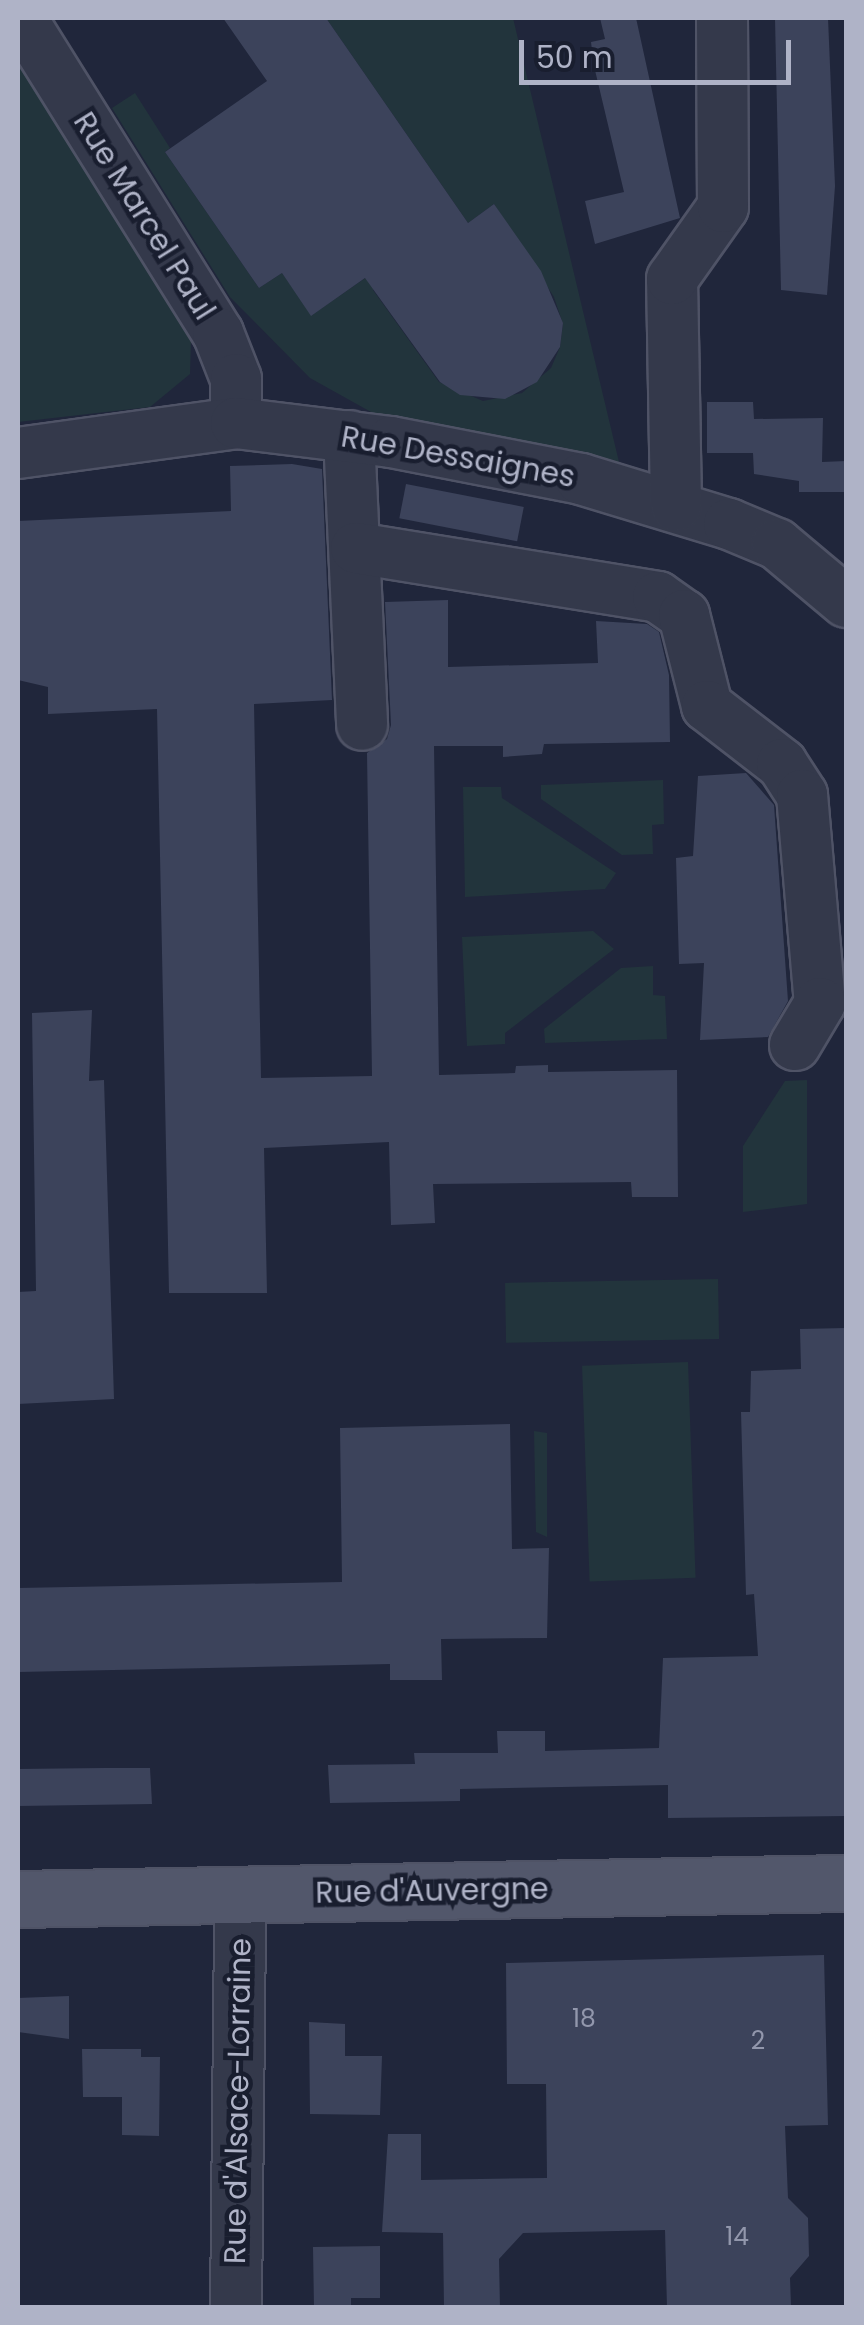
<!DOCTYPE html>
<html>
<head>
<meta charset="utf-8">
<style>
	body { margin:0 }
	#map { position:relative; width:864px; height:2325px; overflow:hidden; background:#20263b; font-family:Poppins,sans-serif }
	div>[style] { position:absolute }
	.green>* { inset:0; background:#22343c; transform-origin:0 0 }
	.building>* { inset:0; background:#3c435b; transform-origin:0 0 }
	.roads { filter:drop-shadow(2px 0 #4f5366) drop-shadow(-2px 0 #4f5366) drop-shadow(0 2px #4f5366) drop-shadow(0 -2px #4f5366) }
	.minor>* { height:50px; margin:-25px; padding:0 25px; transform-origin:25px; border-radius:25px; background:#34394b }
	.major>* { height:55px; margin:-27.5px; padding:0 27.5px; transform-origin:27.5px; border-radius:27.5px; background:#52576b }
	span { translate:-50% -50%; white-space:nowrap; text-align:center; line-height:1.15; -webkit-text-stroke:9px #191e2f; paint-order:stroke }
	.number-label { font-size:25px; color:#9297ac }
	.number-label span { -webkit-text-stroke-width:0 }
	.street-label { font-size:30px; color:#afb3c7 }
	.frame { position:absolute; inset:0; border:20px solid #afb3c7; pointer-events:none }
	.scale { position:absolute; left:519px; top:40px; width:272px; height:45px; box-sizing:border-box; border:5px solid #afb3c7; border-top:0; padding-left:12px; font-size:30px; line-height:35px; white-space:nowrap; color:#afb3c7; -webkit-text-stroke:8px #191e2f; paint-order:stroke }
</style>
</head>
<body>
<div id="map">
	<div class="green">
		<i style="clip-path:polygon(326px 18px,513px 18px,619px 462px,380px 417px,310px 378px,230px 297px,112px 108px,135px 93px,170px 148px,165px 152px,259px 288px,282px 273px,312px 315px,390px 261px,373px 290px,439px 382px,483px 401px,522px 393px,551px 368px,560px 347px,563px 324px,554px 297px,494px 204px,468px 223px)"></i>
		<i style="clip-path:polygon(18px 63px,191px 341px,190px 374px,150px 407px,18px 422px)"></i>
		<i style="clip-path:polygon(663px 780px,664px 824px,652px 825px,653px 854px,622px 855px,541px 799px,541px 785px)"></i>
		<i style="clip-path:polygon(501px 787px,502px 798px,616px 873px,605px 889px,465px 897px,463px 787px)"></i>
		<i style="clip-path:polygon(593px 931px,614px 949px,505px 1033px,505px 1044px,467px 1046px,462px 937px)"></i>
		<i style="clip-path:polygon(653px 966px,653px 995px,665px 996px,667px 1039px,545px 1043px,544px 1029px,621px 968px)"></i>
		<i style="clip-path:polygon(807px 1080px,807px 1204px,743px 1212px,743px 1146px,785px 1081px)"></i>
		<i style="left:718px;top:1279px;width:60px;height:213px;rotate:89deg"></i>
		<i style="left:688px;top:1362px;width:216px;height:106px;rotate:88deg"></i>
		<i style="clip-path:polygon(534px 1431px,547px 1433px,547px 1537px,536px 1532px)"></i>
	</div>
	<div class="building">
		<i style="clip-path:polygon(223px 18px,326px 18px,468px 223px,494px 204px,541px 271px,563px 323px,560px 347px,537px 382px,505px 399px,460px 395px,440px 382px,365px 278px,311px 316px,282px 273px,259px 288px,165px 152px,267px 81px)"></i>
		<i style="clip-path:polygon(600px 18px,636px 18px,680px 218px,595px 244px,585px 201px,624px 192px,594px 66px,591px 42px,605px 39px)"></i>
		<i style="clip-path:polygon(775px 18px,828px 18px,835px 186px,827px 295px,781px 290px)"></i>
		<i style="clip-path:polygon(707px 402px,753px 402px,754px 419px,823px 418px,822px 462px,846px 461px,846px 492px,799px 492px,799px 481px,754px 474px,753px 453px,707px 453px)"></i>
		<i style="clip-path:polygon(292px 464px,322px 469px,332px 700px,254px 704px,261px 1078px,372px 1076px,367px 753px,387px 739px,391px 725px,385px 602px,448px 600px,448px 667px,598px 663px,596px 621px,647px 624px,659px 632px,669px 675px,670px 742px,544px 744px,542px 754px,503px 757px,503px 746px,434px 746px,439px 1075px,515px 1073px,516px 1066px,548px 1065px,548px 1072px,677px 1070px,678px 1197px,632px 1197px,631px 1182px,433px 1184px,435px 1223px,391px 1225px,389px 1142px,264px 1148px,267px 1293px,169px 1293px,157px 709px,48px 714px,48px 687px,18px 680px,18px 521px,231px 511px,230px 466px)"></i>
		<i style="left:406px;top:484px;width:120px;height:35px;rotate:11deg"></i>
		<i style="clip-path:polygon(746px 773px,774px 805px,788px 1001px,768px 1037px,700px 1040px,704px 963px,679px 964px,676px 858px,693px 856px,698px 776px)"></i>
		<i style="clip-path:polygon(92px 1010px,89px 1081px,104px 1080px,114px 1399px,18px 1404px,18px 1292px,36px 1291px,32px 1013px)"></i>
		<i style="clip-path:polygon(846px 1328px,846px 1816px,668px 1818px,668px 1785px,460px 1789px,460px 1801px,330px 1803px,328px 1765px,415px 1764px,414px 1753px,498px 1753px,497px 1731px,545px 1731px,545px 1751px,659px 1748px,663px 1658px,758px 1656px,754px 1594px,746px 1595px,741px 1412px,750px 1412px,751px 1371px,801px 1369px,800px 1329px)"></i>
		<i style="clip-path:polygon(510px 1424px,512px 1549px,549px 1548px,547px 1638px,441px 1639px,442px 1680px,390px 1680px,390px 1664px,18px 1672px,18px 1588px,342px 1582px,340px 1428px)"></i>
		<i style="clip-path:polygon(104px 1768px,150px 1768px,152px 1804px,18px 1806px,18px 1769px)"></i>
		<i style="clip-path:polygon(824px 1955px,828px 2125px,785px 2126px,788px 2198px,808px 2218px,809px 2256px,790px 2278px,791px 2306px,667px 2308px,665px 2230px,523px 2233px,499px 2259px,500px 2308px,444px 2308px,443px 2233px,382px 2232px,388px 2134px,421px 2134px,421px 2180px,547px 2178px,546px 2084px,507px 2084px,506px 1963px)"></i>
		<i style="clip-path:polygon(69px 1996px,69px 2039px,18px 2032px,18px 1998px)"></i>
		<i style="clip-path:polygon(309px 2022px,345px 2024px,345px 2056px,382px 2056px,380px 2115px,310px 2114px)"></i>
		<i style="clip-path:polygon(82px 2049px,141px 2049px,141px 2057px,160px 2057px,159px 2136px,122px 2135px,122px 2097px,83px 2097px)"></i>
		<i style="clip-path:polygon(380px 2246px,380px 2298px,351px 2298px,351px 2308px,314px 2308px,313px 2247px)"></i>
	</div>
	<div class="roads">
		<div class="minor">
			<i style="left:21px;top:18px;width:372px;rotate:58deg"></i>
			<i style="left:218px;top:333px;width:49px;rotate:68.6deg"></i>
			<i style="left:236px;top:379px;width:44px;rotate:90deg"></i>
			<i style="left:349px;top:436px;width:289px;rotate:87.4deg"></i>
			<i style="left:18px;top:453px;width:220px;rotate:-7.8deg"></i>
			<i style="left:236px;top:423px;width:156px;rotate:7deg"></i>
			<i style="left:391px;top:442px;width:194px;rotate:11deg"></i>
			<i style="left:581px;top:479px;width:155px;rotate:16.9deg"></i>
			<i style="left:729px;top:524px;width:52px;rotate:22.6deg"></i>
			<i style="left:777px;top:544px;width:90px;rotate:40deg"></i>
			<i style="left:676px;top:506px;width:227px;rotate:-91deg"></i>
			<i style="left:672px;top:279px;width:88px;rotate:-54.7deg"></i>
			<i style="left:723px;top:207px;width:189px;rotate:-90.3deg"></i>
			<i style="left:356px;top:548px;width:306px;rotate:9.2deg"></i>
			<i style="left:658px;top:597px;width:32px;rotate:35deg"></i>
			<i style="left:684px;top:615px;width:94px;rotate:75.8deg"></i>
			<i style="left:707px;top:706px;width:95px;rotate:37.7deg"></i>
			<i style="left:782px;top:764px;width:37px;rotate:57deg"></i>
			<i style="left:802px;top:795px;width:209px;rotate:85.1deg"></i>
			<i style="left:820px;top:1003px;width:49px;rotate:120.8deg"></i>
			<i style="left:236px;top:2308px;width:413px;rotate:-89.4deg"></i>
		</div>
		<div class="major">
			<i style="left:18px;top:1899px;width:828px;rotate:-1.11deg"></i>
		</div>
	</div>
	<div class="number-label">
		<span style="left:584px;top:2019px">18</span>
		<span style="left:758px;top:2041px">2</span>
		<span style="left:737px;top:2237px">14</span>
	</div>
	<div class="street-label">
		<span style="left:144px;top:216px;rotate:58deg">Rue Marcel Paul</span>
		<span style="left:458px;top:457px;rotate:10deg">Rue Dessaignes</span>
		<span style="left:432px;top:1891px;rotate:-1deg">Rue d'Auvergne</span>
		<span style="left:238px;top:2101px;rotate:-89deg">Rue d'Alsace-Lorraine</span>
	</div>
	<div class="frame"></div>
	<div class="scale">50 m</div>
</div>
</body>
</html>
